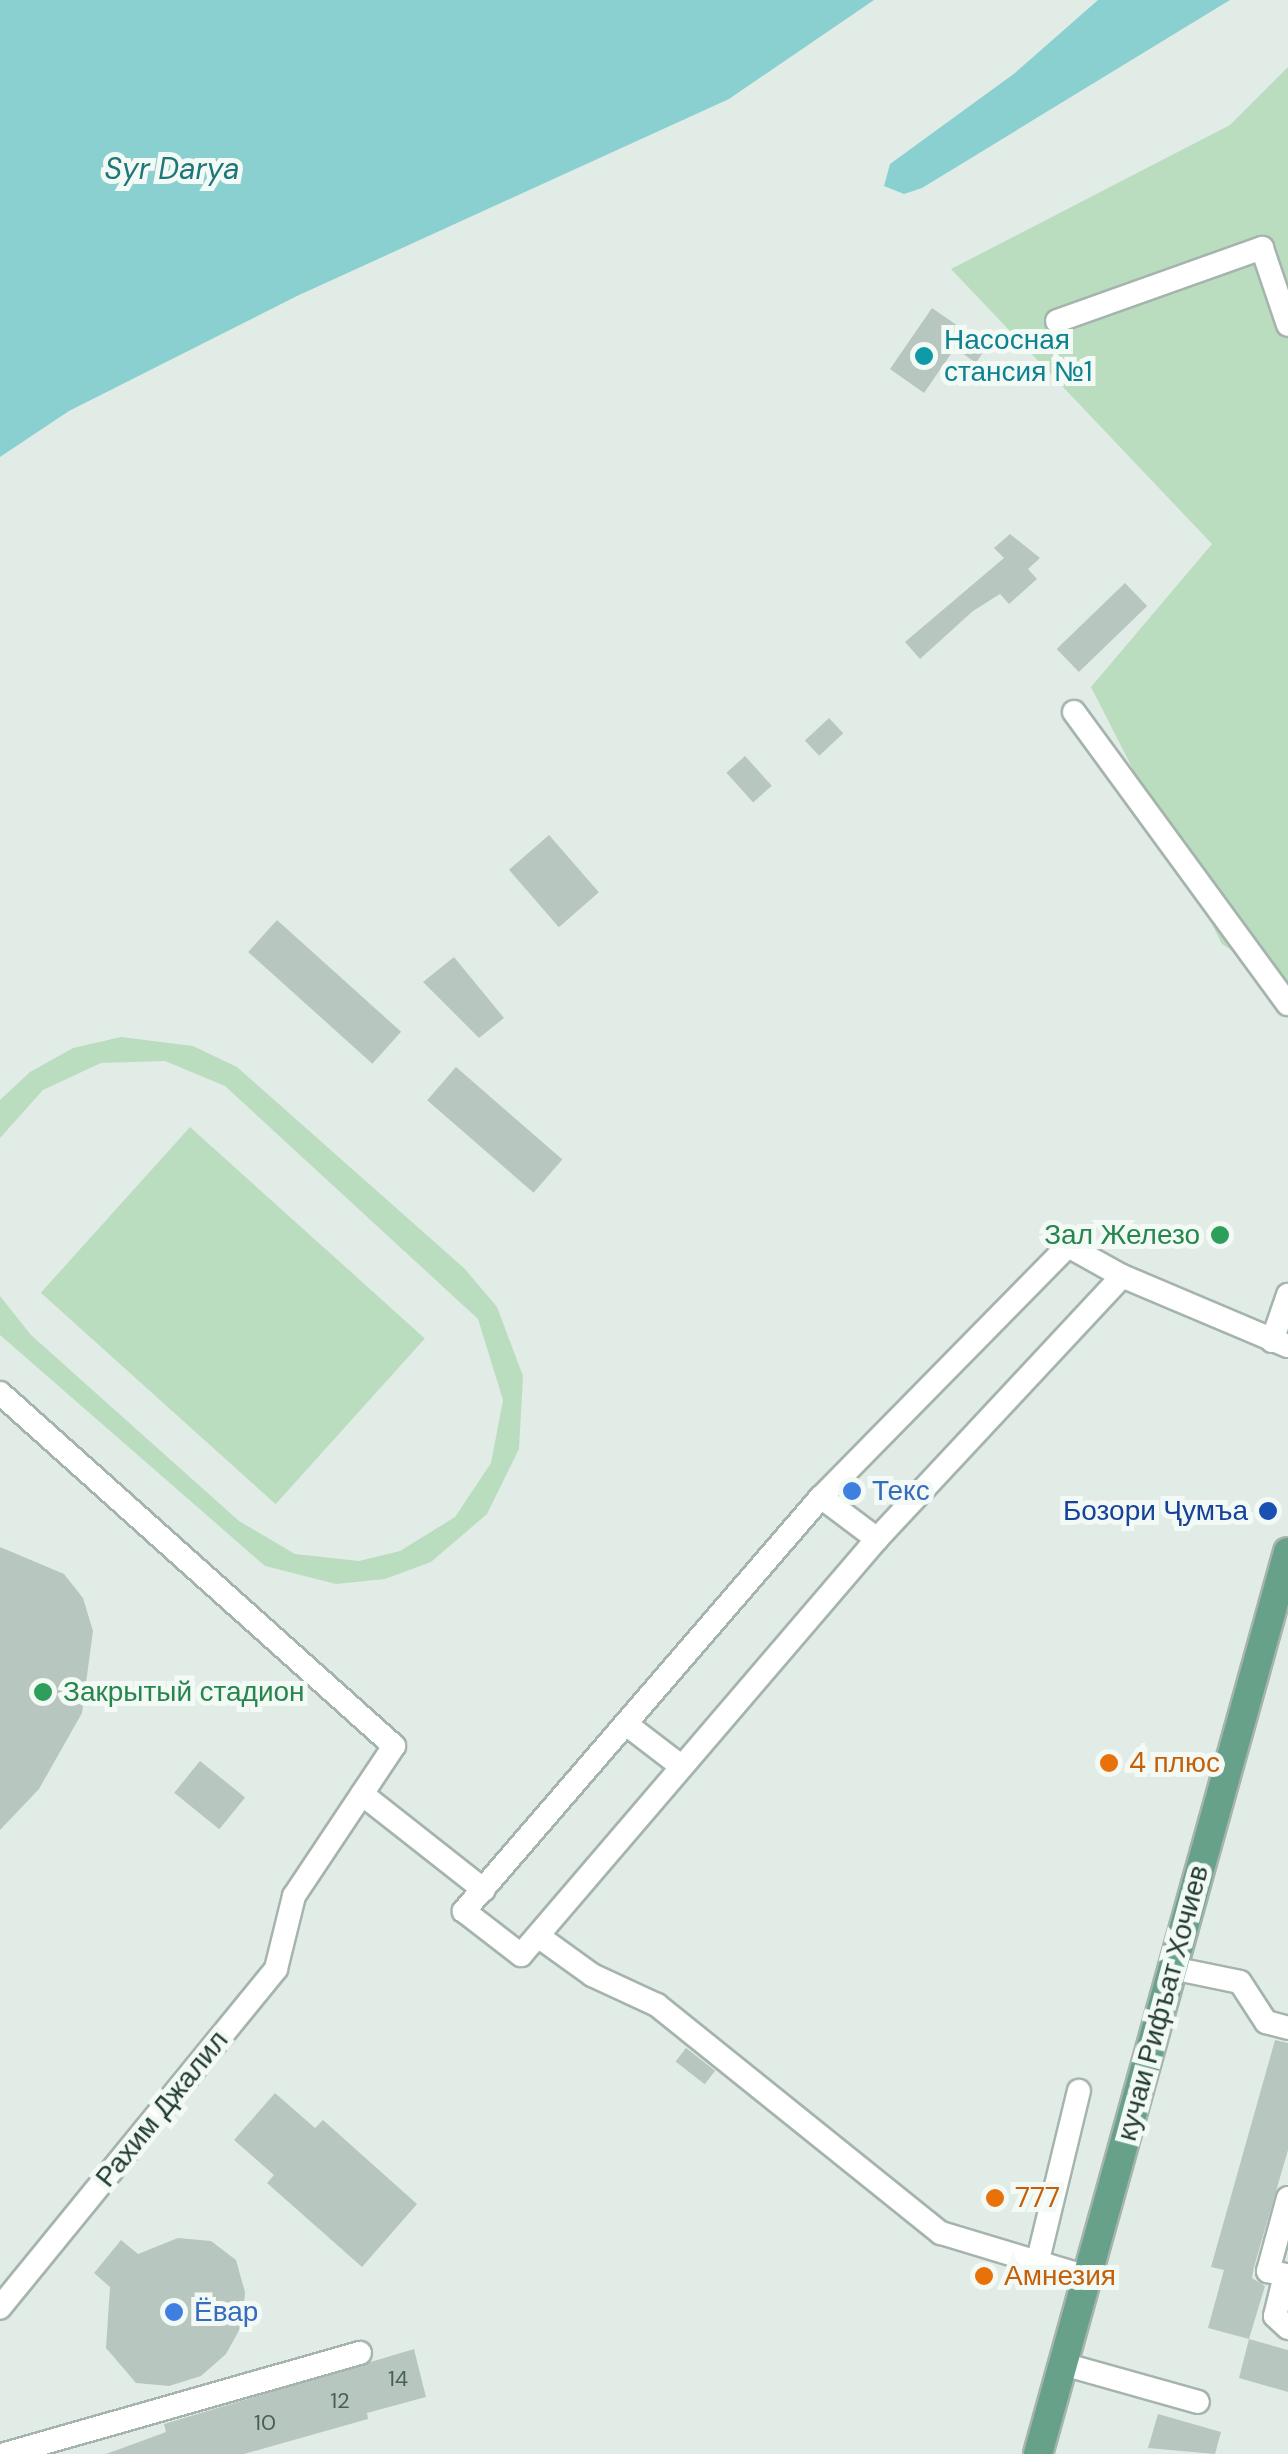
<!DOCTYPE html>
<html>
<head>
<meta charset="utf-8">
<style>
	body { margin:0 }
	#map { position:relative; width:1288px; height:2454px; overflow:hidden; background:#e2ece6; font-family:"DM Sans",sans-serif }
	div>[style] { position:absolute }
	.green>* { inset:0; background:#bbddbf; transform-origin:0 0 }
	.water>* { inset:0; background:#8bd0d0 }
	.building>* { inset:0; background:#b7c7bf; transform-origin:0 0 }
	.roads { filter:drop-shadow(2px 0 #a5b4ac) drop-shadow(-2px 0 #a5b4ac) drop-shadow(0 2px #a5b4ac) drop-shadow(0 -2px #a5b4ac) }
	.minor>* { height:22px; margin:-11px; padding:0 11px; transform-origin:11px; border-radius:11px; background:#fff }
	.major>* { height:28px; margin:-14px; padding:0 14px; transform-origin:14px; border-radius:14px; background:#67a18a }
	.dots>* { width:28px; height:28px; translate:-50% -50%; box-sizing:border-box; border:5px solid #f3f9f5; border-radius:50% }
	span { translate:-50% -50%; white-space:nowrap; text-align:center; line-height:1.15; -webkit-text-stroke:10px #f3f9f5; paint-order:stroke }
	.number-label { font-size:22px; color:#476055 }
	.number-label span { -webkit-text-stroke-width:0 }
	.culture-label { font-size:28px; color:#0d838f }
	.left { translate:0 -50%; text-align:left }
	.leisure-label { font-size:28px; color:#27864d }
	.right { translate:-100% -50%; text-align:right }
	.shop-label { font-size:28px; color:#366cbe }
	.transit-label { font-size:28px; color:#164399 }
	.food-label { font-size:28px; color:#c56008 }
	.street-label { font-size:28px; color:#223d32 }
	.water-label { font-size:30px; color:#1d7678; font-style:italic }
</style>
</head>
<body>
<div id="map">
	<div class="green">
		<i style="clip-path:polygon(1288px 67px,1288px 988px,1222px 944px,1091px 687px,1212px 544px,951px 269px,1230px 125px)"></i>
		<i style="clip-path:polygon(121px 1037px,193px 1046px,237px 1067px,465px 1269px,497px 1307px,523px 1376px,519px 1449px,487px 1514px,431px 1562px,385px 1579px,336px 1584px,265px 1566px,0 1335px,0 1296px,31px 1335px,239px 1521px,295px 1554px,359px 1561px,400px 1551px,455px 1517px,491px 1463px,503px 1400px,478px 1319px,225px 1086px,165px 1061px,101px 1063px,43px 1090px,0 1138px,0 1100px,30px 1072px,73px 1048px)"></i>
		<i style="left:190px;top:1127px;width:316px;height:223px;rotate:42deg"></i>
	</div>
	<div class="water">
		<i style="clip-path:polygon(0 0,874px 0,729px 99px,297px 296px,69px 411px,0 457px)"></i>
		<i style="clip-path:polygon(1098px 0,1230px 0,922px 188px,904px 194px,884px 186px,890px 164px,1015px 73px)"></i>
	</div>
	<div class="building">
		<i style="clip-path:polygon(932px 308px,987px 346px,976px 363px,955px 348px,924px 393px,890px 369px)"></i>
		<i style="clip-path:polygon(1010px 534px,1040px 558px,1028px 569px,1037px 579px,1009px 604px,1000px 594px,973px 611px,920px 659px,905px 642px,1004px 558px,994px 548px)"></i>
		<i style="left:1125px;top:583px;width:32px;height:95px;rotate:46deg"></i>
		<i style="left:829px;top:718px;width:21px;height:33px;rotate:47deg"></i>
		<i style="left:745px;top:756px;width:40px;height:25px;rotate:48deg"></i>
		<i style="left:549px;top:835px;width:76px;height:53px;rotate:49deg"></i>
		<i style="left:277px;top:920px;width:167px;height:43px;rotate:42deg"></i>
		<i style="clip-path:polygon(454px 957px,504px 1018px,479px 1038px,423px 982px)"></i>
		<i style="left:456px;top:1067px;width:141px;height:44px;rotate:41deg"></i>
		<i style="clip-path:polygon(0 1547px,64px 1574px,83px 1598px,93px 1631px,82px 1713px,39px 1789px,0 1830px)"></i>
		<i style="left:200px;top:1761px;width:58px;height:41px;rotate:39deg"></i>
		<i style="clip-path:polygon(1275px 2040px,1288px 2043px,1288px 2150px,1254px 2267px,1252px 2278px,1265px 2286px,1249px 2339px,1208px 2328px,1224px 2270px,1211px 2267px)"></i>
		<i style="left:686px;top:2048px;width:37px;height:17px;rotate:38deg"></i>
		<i style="clip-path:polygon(275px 2093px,315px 2128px,323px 2120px,417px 2204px,362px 2267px,267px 2183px,274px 2175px,234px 2140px)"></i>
		<i style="clip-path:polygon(178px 2238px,211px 2241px,236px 2260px,245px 2292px,242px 2325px,226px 2354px,201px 2376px,169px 2386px,136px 2383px,106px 2348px,110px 2287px,94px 2273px,121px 2240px,138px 2254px)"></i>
		<i style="clip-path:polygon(1249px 2339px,1288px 2350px,1288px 2392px,1239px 2378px)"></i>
		<i style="clip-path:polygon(414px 2349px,426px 2397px,367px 2413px,368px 2419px,244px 2454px,106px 2454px,166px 2432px,164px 2424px)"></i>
		<i style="clip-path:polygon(1158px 2414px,1221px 2432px,1215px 2454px,1148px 2448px)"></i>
	</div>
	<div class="roads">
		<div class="minor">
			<i style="left:1057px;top:321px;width:218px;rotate:-19.6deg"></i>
			<i style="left:1262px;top:248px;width:81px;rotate:71.3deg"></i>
			<i style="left:1074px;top:712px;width:362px;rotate:53.8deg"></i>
			<i style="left:1122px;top:1276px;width:62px;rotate:-150.9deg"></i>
			<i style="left:1068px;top:1246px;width:352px;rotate:134.5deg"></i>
			<i style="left:821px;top:1497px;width:547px;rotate:130.77deg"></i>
			<i style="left:464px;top:1911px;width:72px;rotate:37.7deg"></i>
			<i style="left:521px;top:1955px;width:548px;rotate:-49.44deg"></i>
			<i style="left:877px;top:1539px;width:359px;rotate:-47deg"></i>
			<i style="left:1122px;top:1276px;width:180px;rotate:22.9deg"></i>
			<i style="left:1272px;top:1341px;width:49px;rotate:-70.8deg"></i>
			<i style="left:0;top:1393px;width:529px;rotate:41.86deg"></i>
			<i style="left:394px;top:1746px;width:180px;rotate:123.7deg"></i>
			<i style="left:294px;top:1896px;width:75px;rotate:103.9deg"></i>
			<i style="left:276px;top:1969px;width:437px;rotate:129.2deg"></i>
			<i style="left:821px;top:1497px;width:70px;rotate:36.9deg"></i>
			<i style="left:626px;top:1724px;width:69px;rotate:37.4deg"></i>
			<i style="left:362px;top:1794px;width:155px;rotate:38.2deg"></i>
			<i style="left:538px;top:1936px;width:67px;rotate:35.8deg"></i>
			<i style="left:592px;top:1975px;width:72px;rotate:24.8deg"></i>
			<i style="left:657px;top:2005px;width:364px;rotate:38.8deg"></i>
			<i style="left:941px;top:2233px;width:152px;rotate:16.8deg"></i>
			<i style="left:1172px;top:1968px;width:69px;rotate:11.6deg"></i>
			<i style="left:1240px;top:1982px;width:48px;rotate:57deg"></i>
			<i style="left:1266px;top:2022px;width:23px;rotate:15deg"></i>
			<i style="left:1288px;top:2198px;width:76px;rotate:105.3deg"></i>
			<i style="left:1268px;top:2271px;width:17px;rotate:13deg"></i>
			<i style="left:1285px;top:2275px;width:42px;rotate:103.7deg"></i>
			<i style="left:1275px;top:2316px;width:18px;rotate:43deg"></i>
			<i style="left:1038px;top:2260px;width:174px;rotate:-76.4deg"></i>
			<i style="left:1063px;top:2364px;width:140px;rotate:15.7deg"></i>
			<i style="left:5px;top:2454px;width:369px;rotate:-15.9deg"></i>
		</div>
		<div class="major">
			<i style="left:1038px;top:2454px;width:936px;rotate:-74.51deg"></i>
		</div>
	</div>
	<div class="dots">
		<i style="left:924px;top:356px;background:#0f9aa8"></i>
		<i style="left:1220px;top:1235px;background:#2e9e5b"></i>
		<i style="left:852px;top:1491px;background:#3f7fe0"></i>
		<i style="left:1268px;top:1511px;background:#1a4fb4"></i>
		<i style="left:43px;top:1692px;background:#2e9e5b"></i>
		<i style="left:1109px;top:1763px;background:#e8710a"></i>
		<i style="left:995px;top:2198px;background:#e8710a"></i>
		<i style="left:984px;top:2276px;background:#e8710a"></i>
		<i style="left:174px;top:2312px;background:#3f7fe0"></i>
	</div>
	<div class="number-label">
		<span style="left:398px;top:2379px">14</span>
		<span style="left:340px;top:2401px">12</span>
		<span style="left:265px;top:2423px">10</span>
	</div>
	<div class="culture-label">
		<span class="left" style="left:944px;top:356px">Насосная<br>стансия №1</span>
	</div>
	<div class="leisure-label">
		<span class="right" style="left:1200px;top:1235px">Зал Железо</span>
		<span class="left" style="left:63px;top:1692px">Закрытый стадион</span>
	</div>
	<div class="shop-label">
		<span class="left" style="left:872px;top:1491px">Текс</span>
		<span class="left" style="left:194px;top:2312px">Ёвар</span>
	</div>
	<div class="transit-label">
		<span class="right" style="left:1248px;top:1511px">Бозори Ҷумъа</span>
	</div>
	<div class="food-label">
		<span class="left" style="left:1129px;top:1763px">4 плюс</span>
		<span class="left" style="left:1015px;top:2198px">777</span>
		<span class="left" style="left:1004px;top:2276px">Амнезия</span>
	</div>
	<div class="street-label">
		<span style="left:1163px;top:2003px;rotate:-75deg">кучаи Рифъат Хочиев</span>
		<span style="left:162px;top:2109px;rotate:-51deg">Рахим Джалил</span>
	</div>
	<div class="water-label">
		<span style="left:172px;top:169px">Syr Darya</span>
	</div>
</div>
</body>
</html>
